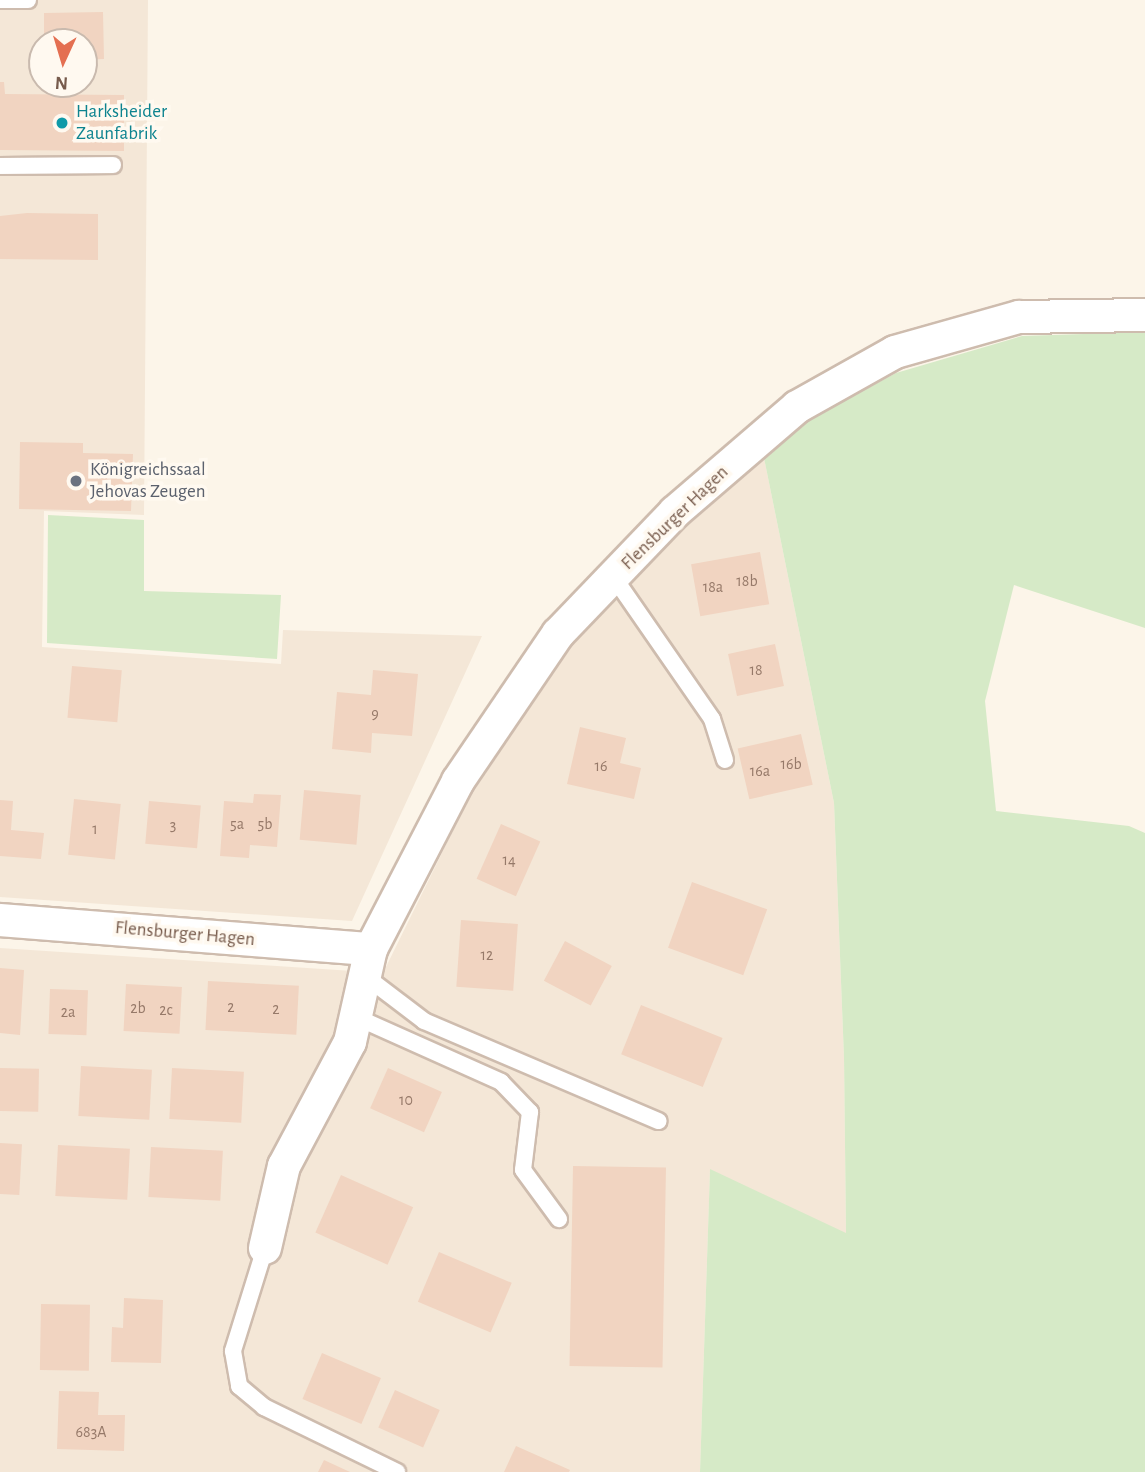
<!DOCTYPE html>
<html>
<head>
<meta charset="utf-8">
<style>
	body { margin:0 }
	#map { position:relative; width:1145px; height:1472px; overflow:hidden; background:#fcf5e9; font-family:"Alegreya Sans",sans-serif }
	div>[style] { position:absolute }
	.residential>* { inset:0; background:#f4e7d7 }
	.green>* { inset:0; background:#d6eac7 }
	.building>* { inset:0; background:#f1d4c1; transform-origin:0 0 }
	.roads { filter:drop-shadow(2px 0 #cebcae) drop-shadow(-2px 0 #cebcae) drop-shadow(0 2px #cebcae) drop-shadow(0 -2px #cebcae) }
	.service>* { height:16px; margin:-8px; padding:0 8px; transform-origin:8px; border-radius:8px; background:#fff }
	.minor>* { height:32px; margin:-16px; padding:0 16px; transform-origin:16px; border-radius:16px; background:#fff }
	.dots>* { width:19px; height:19px; translate:-50% -50%; box-sizing:border-box; border:4px solid #fff9f0; border-radius:50% }
	span { translate:-50% -50%; white-space:nowrap; text-align:center; line-height:1.15; -webkit-text-stroke:7px #fff9f0; paint-order:stroke }
	.number-label { font-size:16px; color:#967969 }
	.number-label span { -webkit-text-stroke-width:0 }
	.culture-label { font-size:19px; color:#0d838f }
	.left { translate:0 -50%; text-align:left }
	.worship-label { font-size:19px; color:#5b616d }
	.street-label { font-size:19px; color:#775b4c }
	.north { position:absolute; left:28px; top:28px; width:70px; height:70px; box-sizing:border-box; background:#fff9f0; border:2px solid #c9baae; border-radius:50%; rotate:184deg; font-size:19px; font-weight:700; line-height:28px; text-align:center; color:#775b4c }
	.north::after { content:''; display:block; margin:auto; width:24px; height:32px; background:#e46f51; clip-path:polygon(50% 0,100% 100%,50% 72%,0 100%) }
</style>
</head>
<body>
<div id="map">
	<div class="residential">
		<i style="clip-path:polygon(evenodd,0 0,148px 0,144px 515px,44px 511px,42px 647px,281px 664px,283px 630px,482px 636px,352px 921px,0 897px,0 0,42px 42px,84px 42px,84px 84px,42px 84px,42px 42px)"></i>
		<i style="clip-path:polygon(764px 458px,834px 803px,844px 1058px,846px 1234px,710px 1170px,700px 1472px,0 1472px,0 948px,383px 973px,469px 798px,564px 655px,651px 558px)"></i>
	</div>
	<div class="green">
		<i style="clip-path:polygon(1145px 332px,1145px 628px,1014px 585px,985px 701px,996px 811px,1129px 826px,1145px 833px,1145px 1472px,700px 1472px,710px 1169px,846px 1233px,844px 1058px,834px 803px,764px 458px,814px 417px,896px 373px,1022px 336px)"></i>
		<i style="clip-path:polygon(48px 515px,144px 520px,144px 591px,281px 595px,277px 659px,47px 643px)"></i>
	</div>
	<div class="building">
		<i style="clip-path:polygon(103px 12px,104px 59px,84px 60px,84px 42px,44px 42px,44px 13px)"></i>
		<i style="clip-path:polygon(0 82px,4px 82px,5px 94px,124px 95px,124px 151px,0 150px)"></i>
		<i style="clip-path:polygon(27px 213px,98px 214px,98px 260px,0 259px,0 216px)"></i>
		<i style="clip-path:polygon(20px 442px,83px 443px,83px 453px,133px 454px,131px 511px,19px 509px)"></i>
		<i style="left:760px;top:552px;width:53px;height:70px;rotate:80deg"></i>
		<i style="left:775px;top:644px;width:43px;height:48px;rotate:78deg"></i>
		<i style="left:72px;top:666px;width:50px;height:52px;rotate:5deg"></i>
		<i style="clip-path:polygon(373px 670px,418px 674px,412px 736px,372px 733px,371px 753px,332px 749px,337px 692px,371px 695px)"></i>
		<i style="clip-path:polygon(580px 727px,626px 738px,620px 763px,641px 768px,634px 799px,567px 784px)"></i>
		<i style="left:801px;top:734px;width:52px;height:65px;rotate:77deg"></i>
		<i style="left:304px;top:790px;width:57px;height:50px;rotate:5deg"></i>
		<i style="clip-path:polygon(254px 794px,281px 795px,277px 847px,250px 845px,249px 858px,220px 856px,224px 801px,253px 803px)"></i>
		<i style="left:74px;top:799px;width:47px;height:56px;rotate:6deg"></i>
		<i style="clip-path:polygon(0 800px,13px 801px,11px 830px,44px 833px,41px 859px,0 856px)"></i>
		<i style="left:149px;top:801px;width:52px;height:43px;rotate:5deg"></i>
		<i style="left:501px;top:824px;width:43px;height:60px;rotate:24deg"></i>
		<i style="left:692px;top:882px;width:80px;height:70px;rotate:20deg"></i>
		<i style="left:461px;top:920px;width:57px;height:67px;rotate:4deg"></i>
		<i style="left:565px;top:941px;width:53px;height:45px;rotate:28deg"></i>
		<i style="clip-path:polygon(0 968px,24px 970px,20px 1035px,0 1033px)"></i>
		<i style="left:208px;top:981px;width:91px;height:49px;rotate:3deg"></i>
		<i style="left:126px;top:984px;width:56px;height:47px;rotate:3deg"></i>
		<i style="left:50px;top:989px;width:38px;height:45px;rotate:2deg"></i>
		<i style="left:641px;top:1005px;width:88px;height:53px;rotate:22deg"></i>
		<i style="left:81px;top:1066px;width:71px;height:50px;rotate:3deg"></i>
		<i style="left:0;top:1068px;width:39px;height:43px;rotate:1deg"></i>
		<i style="left:172px;top:1068px;width:72px;height:51px;rotate:3deg"></i>
		<i style="left:388px;top:1068px;width:59px;height:44px;rotate:24deg"></i>
		<i style="left:0;top:1143px;width:22px;height:51px;rotate:3deg"></i>
		<i style="left:58px;top:1145px;width:72px;height:51px;rotate:3deg"></i>
		<i style="left:151px;top:1147px;width:72px;height:50px;rotate:3deg"></i>
		<i style="left:573px;top:1166px;width:93px;height:200px;rotate:1deg"></i>
		<i style="left:341px;top:1175px;width:79px;height:63px;rotate:24deg"></i>
		<i style="left:439px;top:1252px;width:79px;height:54px;rotate:23deg"></i>
		<i style="clip-path:polygon(124px 1298px,163px 1300px,161px 1363px,111px 1362px,112px 1327px,123px 1328px)"></i>
		<i style="left:41px;top:1304px;width:49px;height:66px;rotate:1deg"></i>
		<i style="left:322px;top:1353px;width:64px;height:50px;rotate:23deg"></i>
		<i style="left:395px;top:1390px;width:49px;height:41px;rotate:24deg"></i>
		<i style="clip-path:polygon(59px 1391px,99px 1392px,98px 1415px,125px 1415px,124px 1451px,57px 1449px)"></i>
		<i style="clip-path:polygon(516px 1446px,570px 1470px,569px 1472px,504px 1472px)"></i>
		<i style="clip-path:polygon(324px 1460px,350px 1472px,318px 1472px)"></i>
	</div>
	<div class="roads">
		<div class="service">
			<i style="left:0;top:0;width:28px"></i>
			<i style="left:0;top:166px;width:113px;rotate:-0.5deg"></i>
			<i style="left:613px;top:576px;width:174px;rotate:55.3deg"></i>
			<i style="left:712px;top:719px;width:43px;rotate:72.4deg"></i>
			<i style="left:365px;top:976px;width:74px;rotate:37.3deg"></i>
			<i style="left:424px;top:1021px;width:255px;rotate:23.1deg"></i>
			<i style="left:356px;top:1017px;width:159px;rotate:24.1deg"></i>
			<i style="left:501px;top:1082px;width:42px;rotate:46deg"></i>
			<i style="left:530px;top:1112px;width:58px;rotate:96.9deg"></i>
			<i style="left:523px;top:1170px;width:61px;rotate:53.7deg"></i>
			<i style="left:265px;top:1248px;width:108px;rotate:107.3deg"></i>
			<i style="left:233px;top:1351px;width:36px;rotate:80deg"></i>
			<i style="left:239px;top:1386px;width:33px;rotate:40deg"></i>
			<i style="left:264px;top:1407px;width:148px;rotate:26deg"></i>
		</div>
		<div class="minor">
			<i style="left:0;top:920px;width:372px;rotate:4.5deg"></i>
			<i style="left:265px;top:1248px;width:84px;rotate:-77deg"></i>
			<i style="left:284px;top:1166px;width:140px;rotate:-62deg"></i>
			<i style="left:350px;top:1042px;width:95px;rotate:-77.3deg"></i>
			<i style="left:371px;top:949px;width:189px;rotate:-62.6deg"></i>
			<i style="left:458px;top:781px;width:178px;rotate:-55.8deg"></i>
			<i style="left:558px;top:634px;width:169px;rotate:-46.2deg"></i>
			<i style="left:675px;top:512px;width:161px;rotate:-40.7deg"></i>
			<i style="left:797px;top:407px;width:112px;rotate:-29.3deg"></i>
			<i style="left:895px;top:352px;width:129px;rotate:-15.8deg"></i>
			<i style="left:1019px;top:317px;width:126px;rotate:-0.9deg"></i>
		</div>
	</div>
	<div class="dots">
		<i style="left:62px;top:123px;background:#0f9aa8"></i>
		<i style="left:76px;top:481px;background:#6b7280"></i>
	</div>
	<div class="number-label">
		<span style="left:747px;top:581px">18b</span>
		<span style="left:713px;top:587px">18a</span>
		<span style="left:756px;top:670px">18</span>
		<span style="left:375px;top:714px">9</span>
		<span style="left:791px;top:764px">16b</span>
		<span style="left:601px;top:766px">16</span>
		<span style="left:760px;top:771px">16a</span>
		<span style="left:237px;top:824px">5a</span>
		<span style="left:265px;top:824px">5b</span>
		<span style="left:173px;top:825px">3</span>
		<span style="left:95px;top:829px">1</span>
		<span style="left:509px;top:860px">14</span>
		<span style="left:487px;top:955px">12</span>
		<span style="left:231px;top:1007px">2</span>
		<span style="left:138px;top:1008px">2b</span>
		<span style="left:276px;top:1009px">2</span>
		<span style="left:166px;top:1010px">2c</span>
		<span style="left:68px;top:1012px">2a</span>
		<span style="left:406px;top:1100px">10</span>
		<span style="left:91px;top:1432px">683A</span>
	</div>
	<div class="culture-label">
		<span class="left" style="left:76px;top:123px">Harksheider<br>Zaunfabrik</span>
	</div>
	<div class="worship-label">
		<span class="left" style="left:90px;top:481px">Königreichssaal<br>Jehovas Zeugen</span>
	</div>
	<div class="street-label">
		<span style="left:675px;top:518px;rotate:-44deg">Flensburger Hagen</span>
		<span style="left:185px;top:934px;rotate:5deg">Flensburger Hagen</span>
	</div>
	<div class="north">N</div>
</div>
</body>
</html>
